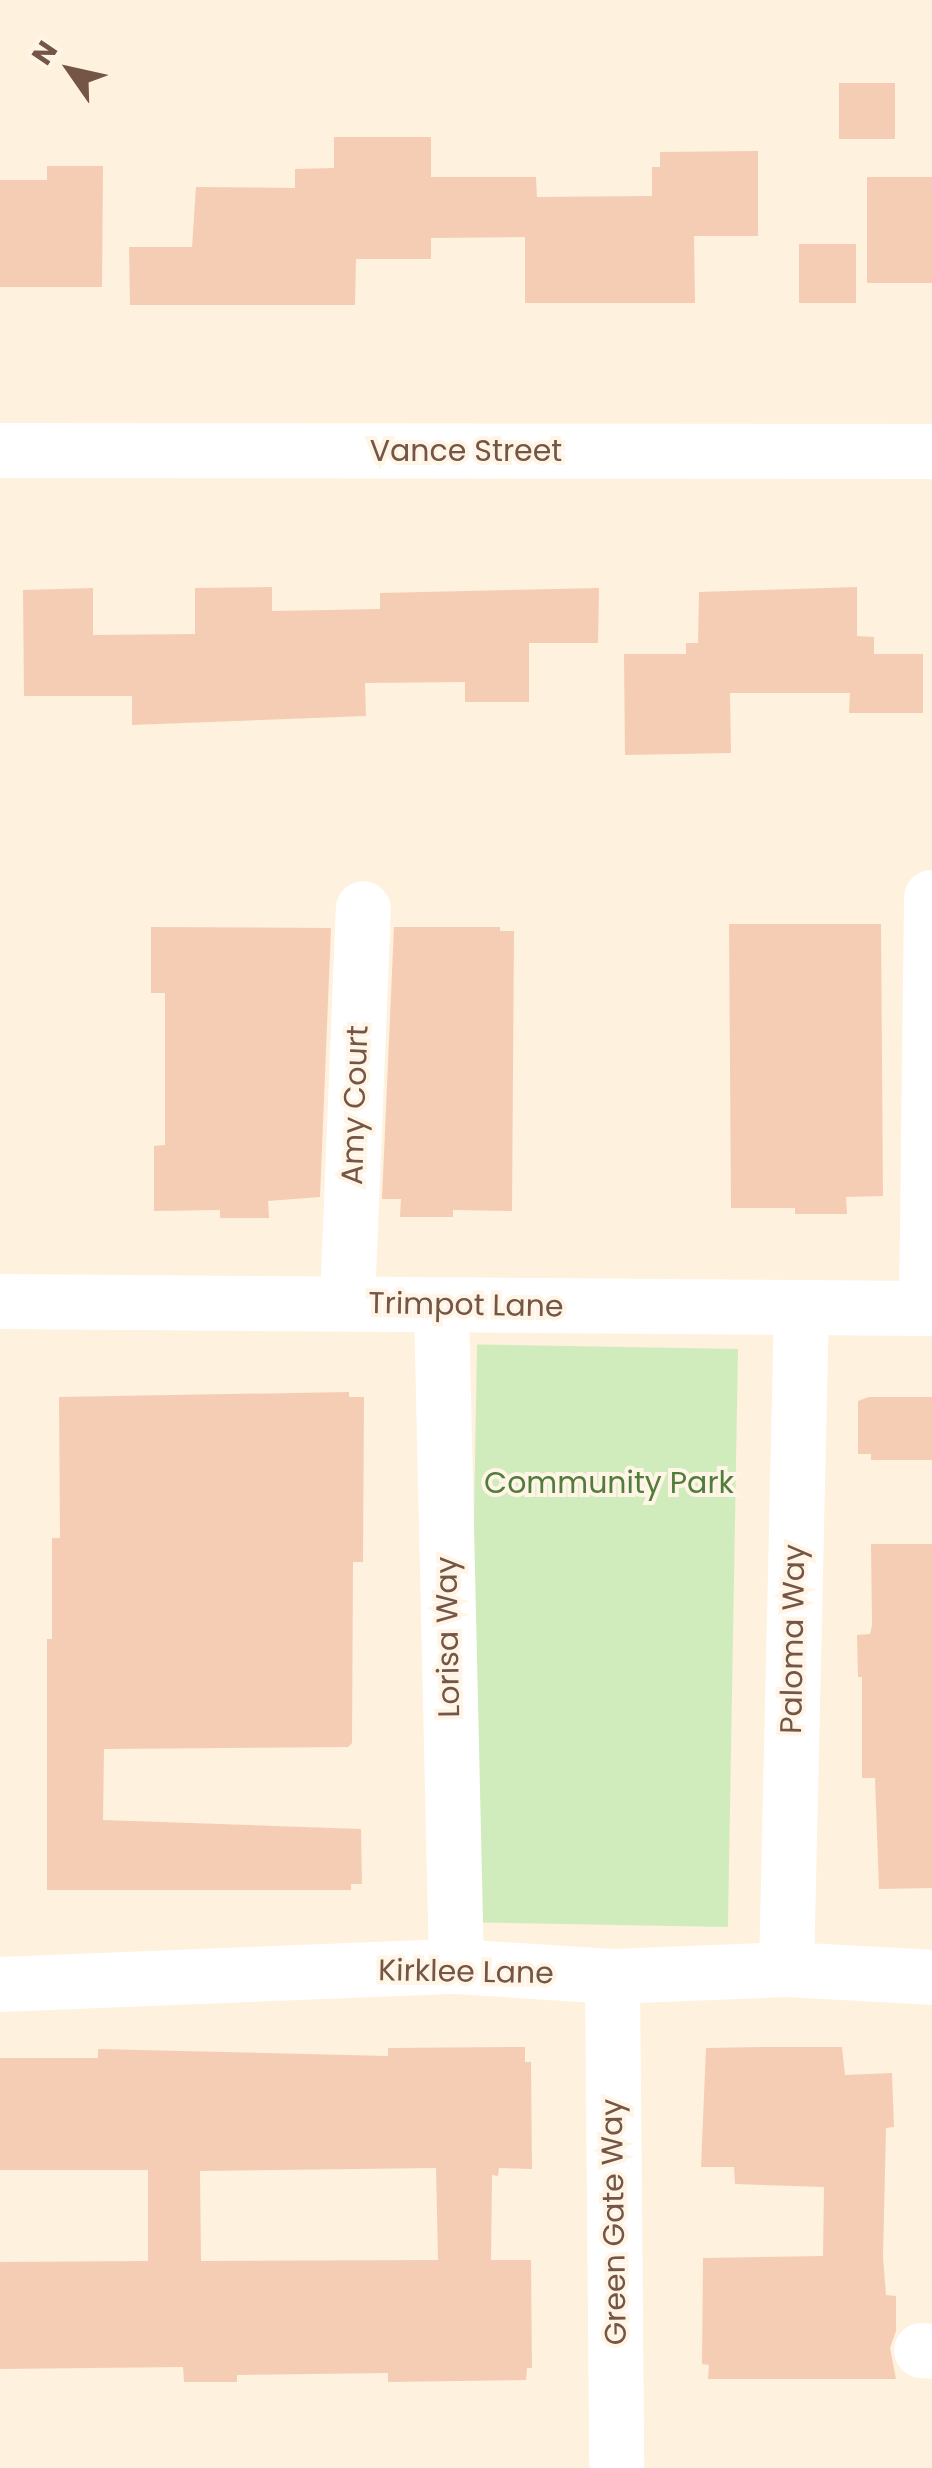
<!DOCTYPE html>
<html>
<head>
<meta charset="utf-8">
<style>
	body { margin:0 }
	#map { position:relative; width:932px; height:2468px; overflow:hidden; background:#fef1de; font-family:Poppins,sans-serif }
	div>[style] { position:absolute }
	.green>* { inset:0; background:#d0ecbc; transform-origin:0 0 }
	.building>* { inset:0; background:#f5cdb4; transform-origin:0 0 }
	.street>* { height:55px; margin:-27.5px; padding:0 27.5px; transform-origin:27.5px; border-radius:27.5px; background:#fff }
	span { translate:-50% -50%; white-space:nowrap; text-align:center; line-height:1.15; -webkit-text-stroke:8px #fff5e6; paint-order:stroke }
	.street-label { font-size:30px; color:#755545 }
	.park-label { font-size:30px; color:#507c3c }
	.north { position:absolute; left:20px; top:20px; width:100px; height:100px; -webkit-text-stroke:8px #fff5e6; paint-order:stroke; rotate:304deg; font-size:28px; font-weight:700; line-height:40px; text-align:center; color:#755545 }
	.north::after { content:''; display:block; margin:auto; width:35px; height:45px; background:#755545; clip-path:polygon(50% 0,100% 100%,50% 72%,0 100%) }
</style>
</head>
<body>
<div id="map">
	<div class="green">
		<i style="left:738px;top:1349px;width:578px;height:261px;rotate:91deg"></i>
	</div>
	<div class="building">
		<i style="left:839px;top:83px;width:56px;height:56px"></i>
		<i style="clip-path:polygon(334px 137px,431px 137px,431px 177px,536px 177px,537px 197px,652px 196px,652px 167px,660px 167px,660px 152px,758px 151px,758px 236px,694px 236px,695px 303px,525px 303px,525px 237px,431px 238px,431px 259px,356px 259px,355px 305px,130px 305px,129px 247px,192px 247px,196px 187px,295px 188px,295px 169px,334px 168px)"></i>
		<i style="clip-path:polygon(47px 166px,103px 166px,102px 287px,0 287px,0 180px,47px 180px)"></i>
		<i style="left:867px;top:177px;width:65px;height:106px"></i>
		<i style="left:799px;top:244px;width:57px;height:59px"></i>
		<i style="clip-path:polygon(272px 587px,272px 611px,380px 609px,380px 593px,599px 588px,598px 643px,529px 643px,529px 702px,465px 702px,465px 682px,365px 683px,366px 716px,132px 725px,132px 696px,24px 696px,23px 590px,93px 588px,93px 635px,195px 634px,195px 588px)"></i>
		<i style="clip-path:polygon(857px 587px,857px 636px,874px 637px,874px 654px,923px 654px,923px 713px,849px 713px,850px 693px,730px 693px,731px 753px,625px 755px,624px 654px,686px 654px,686px 643px,698px 643px,699px 592px)"></i>
		<i style="clip-path:polygon(729px 924px,881px 924px,883px 1196px,846px 1197px,847px 1214px,795px 1214px,795px 1208px,731px 1208px)"></i>
		<i style="clip-path:polygon(151px 927px,331px 928px,320px 1197px,268px 1201px,269px 1218px,220px 1218px,220px 1210px,154px 1211px,154px 1146px,165px 1145px,165px 993px,151px 993px)"></i>
		<i style="clip-path:polygon(394px 927px,500px 927px,500px 931px,514px 931px,512px 1211px,453px 1210px,453px 1217px,400px 1217px,401px 1199px,382px 1199px)"></i>
		<i style="clip-path:polygon(349px 1392px,349px 1397px,364px 1397px,363px 1562px,353px 1562px,352px 1743px,348px 1747px,104px 1749px,103px 1820px,361px 1829px,362px 1884px,351px 1884px,351px 1890px,47px 1890px,47px 1639px,52px 1639px,52px 1538px,60px 1538px,59px 1397px)"></i>
		<i style="clip-path:polygon(869px 1397px,932px 1397px,932px 1460px,871px 1460px,871px 1454px,858px 1454px,858px 1401px)"></i>
		<i style="clip-path:polygon(871px 1544px,932px 1544px,932px 1888px,879px 1889px,875px 1778px,862px 1778px,862px 1677px,858px 1677px,857px 1635px,870px 1634px,872px 1625px)"></i>
		<i style="clip-path:polygon(evenodd,525px 2047px,525px 2062px,531px 2062px,532px 2169px,499px 2168px,498px 2176px,492px 2175px,491px 2260px,531px 2260px,532px 2368px,527px 2368px,526px 2380px,388px 2382px,388px 2373px,237px 2375px,237px 2382px,184px 2382px,183px 2367px,0 2369px,0 2262px,148px 2261px,148px 2170px,0 2170px,0 2058px,98px 2058px,98px 2049px,388px 2056px,388px 2048px,525px 2047px,436px 2168px,438px 2260px,201px 2261px,200px 2171px,436px 2168px)"></i>
		<i style="clip-path:polygon(761px 2047px,842px 2047px,845px 2075px,892px 2073px,894px 2127px,886px 2128px,883px 2257px,886px 2295px,896px 2296px,896px 2331px,890px 2348px,896px 2379px,708px 2379px,709px 2365px,702px 2364px,703px 2258px,823px 2256px,824px 2187px,735px 2184px,734px 2167px,701px 2167px,706px 2048px)"></i>
	</div>
	<div class="street">
		<i style="left:0;top:450px;width:932px;rotate:0.06deg"></i>
		<i style="left:0;top:1301px;width:932px;rotate:0.43deg"></i>
		<i style="left:347px;top:1302px;width:394px;rotate:-87.7deg"></i>
		<i style="left:441px;top:1308px;width:658px;rotate:88.69deg"></i>
		<i style="left:926px;top:1308px;width:411px;rotate:-89.3deg"></i>
		<i style="left:786px;top:1969px;width:660px;rotate:-88.7deg"></i>
		<i style="left:612px;top:1976px;width:492px;rotate:89.5deg"></i>
		<i style="left:0;top:1984px;width:456px;rotate:-2.3deg"></i>
		<i style="left:456px;top:1966px;width:156px;rotate:3.7deg"></i>
		<i style="left:612px;top:1976px;width:174px;rotate:-2.3deg"></i>
		<i style="left:786px;top:1969px;width:146px;rotate:3.1deg"></i>
		<i style="left:921px;top:2350px;width:11px;rotate:5deg"></i>
	</div>
	<div class="street-label">
		<span style="left:466px;top:451px">Vance Street</span>
		<span style="left:355px;top:1105px;rotate:-88deg">Amy Court</span>
		<span style="left:466px;top:1305px;rotate:1deg">Trimpot Lane</span>
		<span style="left:448px;top:1637px;rotate:-91deg">Lorisa Way</span>
		<span style="left:793px;top:1639px;rotate:-89deg">Paloma Way</span>
		<span style="left:466px;top:1972px;rotate:1deg">Kirklee Lane</span>
		<span style="left:614px;top:2222px;rotate:-91deg">Green Gate Way</span>
	</div>
	<div class="park-label">
		<span style="left:609px;top:1483px">Community Park</span>
	</div>
	<div class="north">N</div>
</div>
</body>
</html>
